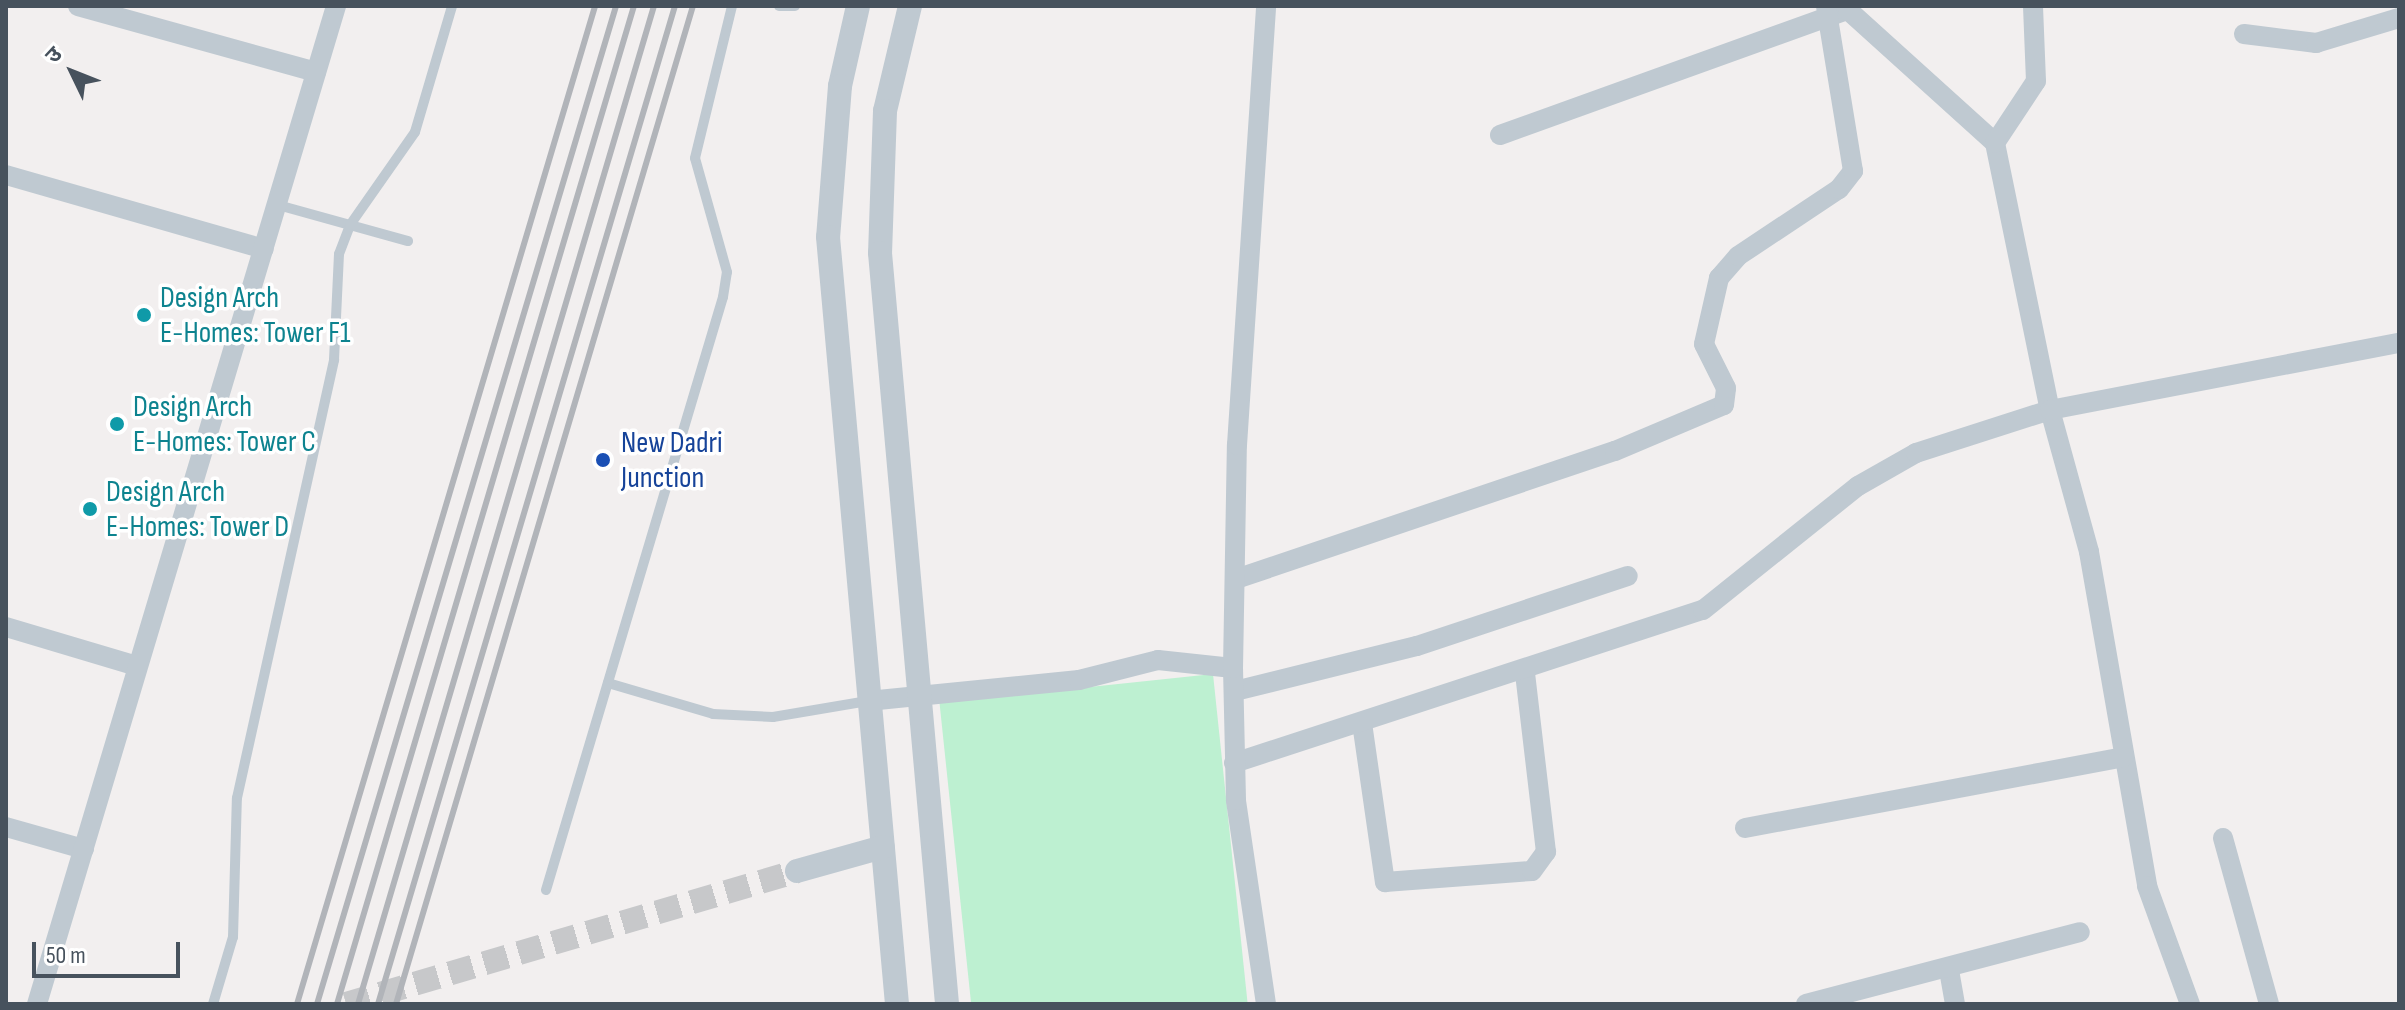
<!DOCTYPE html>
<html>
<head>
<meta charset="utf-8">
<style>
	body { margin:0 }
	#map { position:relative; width:2405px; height:1010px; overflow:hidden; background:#f2efef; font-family:"Sofia Sans Condensed","Noto Sans Devanagari",sans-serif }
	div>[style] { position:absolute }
	.green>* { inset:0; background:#bdf0d1; transform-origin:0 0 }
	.tertiary-tunnel>* { height:24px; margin-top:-12px; transform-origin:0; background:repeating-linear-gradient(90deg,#c7c8ca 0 24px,transparent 0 36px) }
	.service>* { height:10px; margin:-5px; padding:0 5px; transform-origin:5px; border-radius:5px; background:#bfc9d1 }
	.minor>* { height:20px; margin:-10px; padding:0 10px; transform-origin:10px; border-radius:10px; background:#bfc9d1 }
	.tertiary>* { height:24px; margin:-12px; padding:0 12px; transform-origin:12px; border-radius:12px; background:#bfc9d1 }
	.rail>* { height:6px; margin:-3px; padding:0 3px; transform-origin:3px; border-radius:3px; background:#b1b4b9 }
	.dots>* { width:22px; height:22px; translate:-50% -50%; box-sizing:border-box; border:4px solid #fff; border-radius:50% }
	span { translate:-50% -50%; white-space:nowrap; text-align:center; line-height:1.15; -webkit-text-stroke:7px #fff; paint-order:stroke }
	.culture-label { font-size:30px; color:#0d838f }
	.left { translate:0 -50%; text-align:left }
	.transit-label { font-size:30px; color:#164399 }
	.frame { position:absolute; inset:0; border:8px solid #47525d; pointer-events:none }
	.north { position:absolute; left:32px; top:32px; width:80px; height:80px; -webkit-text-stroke:6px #fff; paint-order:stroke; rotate:313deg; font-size:22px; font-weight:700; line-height:32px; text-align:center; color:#47525d }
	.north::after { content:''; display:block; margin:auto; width:28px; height:36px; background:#47525d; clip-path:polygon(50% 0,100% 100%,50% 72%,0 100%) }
	.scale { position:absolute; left:32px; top:942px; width:148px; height:36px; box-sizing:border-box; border:4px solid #47525d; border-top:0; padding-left:10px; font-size:24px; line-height:28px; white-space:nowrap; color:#47525d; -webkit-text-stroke:6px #fff; paint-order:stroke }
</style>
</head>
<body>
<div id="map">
	<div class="green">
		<i style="left:1213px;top:674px;width:332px;height:275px;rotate:84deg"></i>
	</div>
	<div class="tertiary-tunnel">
		<i style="left:346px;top:1004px;width:470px;rotate:-16.4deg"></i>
	</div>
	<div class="service">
		<i style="left:779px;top:6px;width:16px"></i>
		<i style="left:278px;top:205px;width:135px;rotate:15.5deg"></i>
		<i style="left:608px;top:683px;width:109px;rotate:16.4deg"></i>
		<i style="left:713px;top:714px;width:60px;rotate:2.9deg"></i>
		<i style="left:773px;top:717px;width:96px;rotate:-9.6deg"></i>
		<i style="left:546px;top:890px;width:619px;rotate:-73.38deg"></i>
		<i style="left:723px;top:297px;width:25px;rotate:-81deg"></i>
		<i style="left:727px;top:272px;width:118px;rotate:-105.7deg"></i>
		<i style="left:695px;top:158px;width:156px;rotate:-76.3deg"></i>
		<i style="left:213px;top:1004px;width:70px;rotate:-73.4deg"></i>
		<i style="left:233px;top:937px;width:139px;rotate:-88.4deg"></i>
		<i style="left:237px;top:798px;width:449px;rotate:-77.5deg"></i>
		<i style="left:334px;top:360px;width:106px;rotate:-87.3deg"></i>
		<i style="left:339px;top:254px;width:31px;rotate:-69deg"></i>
		<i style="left:350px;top:225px;width:113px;rotate:-55deg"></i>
		<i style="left:415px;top:132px;width:131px;rotate:-73.6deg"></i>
	</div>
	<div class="minor">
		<i style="left:78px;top:6px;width:247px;rotate:15.5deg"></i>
		<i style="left:2244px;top:34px;width:73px;rotate:7.1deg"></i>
		<i style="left:2316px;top:43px;width:87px;rotate:-16.8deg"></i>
		<i style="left:1500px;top:135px;width:370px;rotate:-19.8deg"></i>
		<i style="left:1848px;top:10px;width:198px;rotate:42.1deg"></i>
		<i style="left:1995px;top:143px;width:273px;rotate:78.4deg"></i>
		<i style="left:2050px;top:410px;width:147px;rotate:74.6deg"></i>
		<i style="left:2089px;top:552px;width:339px;rotate:80.1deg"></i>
		<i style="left:2147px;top:886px;width:126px;rotate:70deg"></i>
		<i style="left:1995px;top:143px;width:74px;rotate:-56.5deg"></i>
		<i style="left:2036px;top:81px;width:75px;rotate:-92.3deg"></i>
		<i style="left:6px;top:175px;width:268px;rotate:16deg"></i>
		<i style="left:1239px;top:578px;width:397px;rotate:-18.7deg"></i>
		<i style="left:1615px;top:451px;width:118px;rotate:-22.9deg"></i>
		<i style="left:1724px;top:405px;width:17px;rotate:-83deg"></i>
		<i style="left:1726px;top:388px;width:49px;rotate:-116.6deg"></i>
		<i style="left:1704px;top:344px;width:68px;rotate:-77.2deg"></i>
		<i style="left:1719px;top:278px;width:29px;rotate:-49deg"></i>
		<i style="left:1738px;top:256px;width:121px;rotate:-33.6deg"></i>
		<i style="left:1839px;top:189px;width:23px;rotate:-52deg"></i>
		<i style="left:1853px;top:171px;width:167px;rotate:-99.3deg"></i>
		<i style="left:6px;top:627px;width:137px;rotate:16.6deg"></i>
		<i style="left:1235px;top:691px;width:187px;rotate:-13.9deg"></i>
		<i style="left:1417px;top:646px;width:222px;rotate:-18.4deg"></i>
		<i style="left:868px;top:701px;width:212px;rotate:-5.7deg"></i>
		<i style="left:1079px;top:680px;width:81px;rotate:-14.2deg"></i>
		<i style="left:1158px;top:660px;width:75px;rotate:6.1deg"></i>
		<i style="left:1362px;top:723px;width:161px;rotate:81.8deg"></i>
		<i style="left:1385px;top:882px;width:147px;rotate:-4.3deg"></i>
		<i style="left:1532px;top:871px;width:24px;rotate:-54deg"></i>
		<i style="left:1546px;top:852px;width:179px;rotate:-96.7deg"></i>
		<i style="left:1234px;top:763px;width:493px;rotate:-18.1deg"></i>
		<i style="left:1703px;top:610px;width:198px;rotate:-38.7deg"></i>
		<i style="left:1858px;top:486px;width:67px;rotate:-29.6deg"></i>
		<i style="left:1916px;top:453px;width:141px;rotate:-17.8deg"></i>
		<i style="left:2050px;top:410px;width:355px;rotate:-10.9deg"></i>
		<i style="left:6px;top:827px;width:81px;rotate:15.8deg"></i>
		<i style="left:1745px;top:828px;width:385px;rotate:-10.6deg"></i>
		<i style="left:2223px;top:838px;width:172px;rotate:74.5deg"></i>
		<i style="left:1949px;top:970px;width:35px;rotate:80deg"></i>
		<i style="left:37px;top:1004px;width:1042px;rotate:-73.32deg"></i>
		<i style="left:1266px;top:1004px;width:206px;rotate:-98.4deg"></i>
		<i style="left:1236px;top:800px;width:132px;rotate:-91.3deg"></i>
		<i style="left:1233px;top:668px;width:223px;rotate:-89deg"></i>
		<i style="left:1237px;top:445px;width:440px;rotate:-86.2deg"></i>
		<i style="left:1806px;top:1004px;width:283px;rotate:-14.7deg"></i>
	</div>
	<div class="tertiary">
		<i style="left:858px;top:6px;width:82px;rotate:102.7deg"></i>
		<i style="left:840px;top:86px;width:151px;rotate:94.5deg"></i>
		<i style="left:828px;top:237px;width:770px;rotate:84.86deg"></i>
		<i style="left:910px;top:6px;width:108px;rotate:103.4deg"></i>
		<i style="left:885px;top:111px;width:142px;rotate:92deg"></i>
		<i style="left:880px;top:253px;width:754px;rotate:84.9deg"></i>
		<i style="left:797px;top:871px;width:89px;rotate:-15.6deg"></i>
	</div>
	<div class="rail">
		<i style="left:297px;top:1004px;width:1042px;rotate:-73.37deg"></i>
		<i style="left:317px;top:1004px;width:1042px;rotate:-73.32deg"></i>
		<i style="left:337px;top:1004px;width:1041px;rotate:-73.43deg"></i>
		<i style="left:358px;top:1004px;width:1041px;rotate:-73.48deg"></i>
		<i style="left:378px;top:1004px;width:1041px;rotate:-73.43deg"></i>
		<i style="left:396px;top:1004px;width:1041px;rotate:-73.43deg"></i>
	</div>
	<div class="dots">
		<i style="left:144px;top:315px;background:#0f9aa8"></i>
		<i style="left:117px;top:424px;background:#0f9aa8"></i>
		<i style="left:603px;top:460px;background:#1a4fb4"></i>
		<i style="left:90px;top:509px;background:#0f9aa8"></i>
	</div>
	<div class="culture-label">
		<span class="left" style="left:160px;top:315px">Design Arch<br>E-Homes: Tower F1</span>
		<span class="left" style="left:133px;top:424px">Design Arch<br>E-Homes: Tower C</span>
		<span class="left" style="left:106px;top:509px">Design Arch<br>E-Homes: Tower D</span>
	</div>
	<div class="transit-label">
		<span class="left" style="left:621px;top:460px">New Dadri<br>Junction</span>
	</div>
	<div class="frame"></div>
	<div class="north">उ</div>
	<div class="scale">50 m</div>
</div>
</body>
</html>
